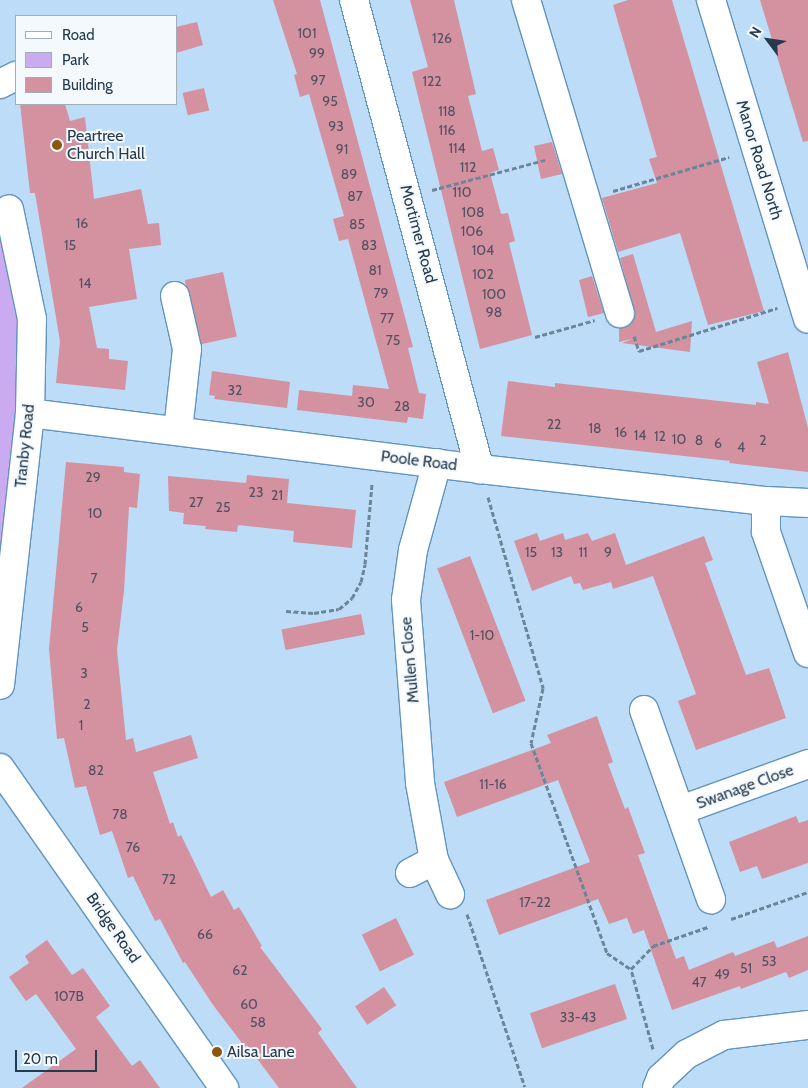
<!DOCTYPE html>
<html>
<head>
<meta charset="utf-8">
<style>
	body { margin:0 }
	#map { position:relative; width:808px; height:1088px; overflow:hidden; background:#bddcf7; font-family:Cabin,sans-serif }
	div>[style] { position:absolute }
	.green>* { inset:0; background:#caaaf1 }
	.building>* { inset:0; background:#d491a0; transform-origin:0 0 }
	.path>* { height:3px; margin-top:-1.5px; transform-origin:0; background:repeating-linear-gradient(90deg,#6b859b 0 5px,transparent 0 7.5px) }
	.roads { filter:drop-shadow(1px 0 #6194be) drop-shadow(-1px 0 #6194be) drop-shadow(0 1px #6194be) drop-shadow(0 -1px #6194be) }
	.minor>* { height:28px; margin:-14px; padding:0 14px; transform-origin:14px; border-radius:14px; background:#fff }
	.dots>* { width:14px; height:14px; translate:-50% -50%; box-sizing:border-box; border:2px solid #f4f9fe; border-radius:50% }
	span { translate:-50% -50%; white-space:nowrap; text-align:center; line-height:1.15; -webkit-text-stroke:4px #f4f9fe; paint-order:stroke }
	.number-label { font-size:14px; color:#515061 }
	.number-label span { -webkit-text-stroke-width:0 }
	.poi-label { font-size:16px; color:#253a4c }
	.left { translate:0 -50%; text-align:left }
	.street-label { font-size:16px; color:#253a4c }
	.legend { position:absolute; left:15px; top:15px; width:162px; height:90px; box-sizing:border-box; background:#f4f9fe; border:1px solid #a1adb7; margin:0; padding:6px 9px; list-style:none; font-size:15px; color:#253a4c }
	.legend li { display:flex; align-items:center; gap:10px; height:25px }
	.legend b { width:25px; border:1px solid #a1adb7 }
	.north { position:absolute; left:743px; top:15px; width:50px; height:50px; -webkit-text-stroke:4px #f4f9fe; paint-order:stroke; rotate:301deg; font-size:14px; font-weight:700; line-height:20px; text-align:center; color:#253a4c }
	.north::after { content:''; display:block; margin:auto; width:18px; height:22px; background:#253a4c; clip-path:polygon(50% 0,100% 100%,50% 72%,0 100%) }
	.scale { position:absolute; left:15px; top:1050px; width:82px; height:22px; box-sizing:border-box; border:2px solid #253a4c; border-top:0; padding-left:6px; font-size:15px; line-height:18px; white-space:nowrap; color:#253a4c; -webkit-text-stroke:4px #f4f9fe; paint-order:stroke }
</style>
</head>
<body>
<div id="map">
	<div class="green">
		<i style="clip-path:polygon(0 236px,20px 337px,10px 492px,0 579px)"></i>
	</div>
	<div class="building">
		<i style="clip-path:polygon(273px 0,320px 0,413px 347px,408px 348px,419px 393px,426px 394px,423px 419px,408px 417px,407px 423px,297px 410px,299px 390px,352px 396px,353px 385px,389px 389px,348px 239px,339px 241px,333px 219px,344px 216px,309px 94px,300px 97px,294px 75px,297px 74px)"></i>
		<i style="clip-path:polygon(410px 0,454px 0,476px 94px,468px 96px,482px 151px,493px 148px,499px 170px,490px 173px,501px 214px,508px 213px,515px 241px,509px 243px,532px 335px,480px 349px,412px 72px,428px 67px)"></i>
		<i style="clip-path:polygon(628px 0,672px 0,764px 311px,708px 325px,680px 233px,618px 252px,602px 198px,657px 183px,649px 159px,657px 157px,613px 5px)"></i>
		<i style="clip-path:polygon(760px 0,808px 0,808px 141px,803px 142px)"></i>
		<i style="clip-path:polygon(197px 22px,203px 45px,176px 53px,176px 27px)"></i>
		<i style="left:204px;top:88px;width:23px;height:22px;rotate:77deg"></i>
		<i style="clip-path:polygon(20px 104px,65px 104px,70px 121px,85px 117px,94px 199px,141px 189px,148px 224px,159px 223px,161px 245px,129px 249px,137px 299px,89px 307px,97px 348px,109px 349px,109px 359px,128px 361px,125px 390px,56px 383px,60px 341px,35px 193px,30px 193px)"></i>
		<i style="clip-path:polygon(552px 142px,562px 174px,541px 179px,534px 146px)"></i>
		<i style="clip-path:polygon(633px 254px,656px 332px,692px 321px,690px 352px,622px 343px,632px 339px,619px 342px,619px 328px,631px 324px,635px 316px,620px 258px)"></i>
		<i style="left:223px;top:272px;width:66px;height:39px;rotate:78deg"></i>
		<i style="clip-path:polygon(592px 276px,604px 313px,588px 317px,579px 280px)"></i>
		<i style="clip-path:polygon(788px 352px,808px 428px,808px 472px,729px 463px,730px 461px,501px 436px,508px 381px,555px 387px,555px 383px,756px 405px,756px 402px,769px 404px,757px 362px)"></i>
		<i style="clip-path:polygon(212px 371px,290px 382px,287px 408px,214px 399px,215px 396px,209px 395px)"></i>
		<i style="clip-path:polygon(66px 462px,124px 467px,124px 472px,140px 474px,137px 508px,129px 507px,124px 591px,117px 650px,126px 740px,133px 738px,136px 752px,191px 735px,198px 758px,153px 772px,170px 824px,173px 822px,178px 837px,181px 835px,211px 897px,223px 890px,234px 910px,239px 907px,262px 946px,260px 947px,322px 1029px,318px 1033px,357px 1088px,279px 1088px,247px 1045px,245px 1047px,213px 1005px,185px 962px,183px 963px,160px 919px,155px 921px,133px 876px,128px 878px,112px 831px,100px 835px,86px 786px,75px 788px,64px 738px,57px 739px,49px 649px)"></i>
		<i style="clip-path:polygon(247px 475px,289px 479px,287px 503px,356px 510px,352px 548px,293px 542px,294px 531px,238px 525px,237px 532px,205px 529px,206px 526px,183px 524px,184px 513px,169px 511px,168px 476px,246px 483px)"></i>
		<i style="clip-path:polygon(537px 533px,540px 541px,563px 533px,565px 540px,588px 533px,592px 541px,615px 533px,626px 565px,704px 536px,713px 560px,705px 563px,746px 675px,769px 668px,786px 718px,696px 750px,678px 701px,696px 694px,653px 576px,613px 589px,611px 582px,583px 590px,580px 583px,574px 584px,571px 576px,532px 591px,514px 541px)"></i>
		<i style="left:470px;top:556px;width:155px;height:35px;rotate:69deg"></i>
		<i style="left:361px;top:614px;width:21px;height:81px;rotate:79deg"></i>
		<i style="clip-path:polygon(597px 716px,613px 762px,608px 764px,625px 809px,628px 807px,645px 853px,638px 855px,676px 959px,684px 956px,689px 970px,733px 952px,735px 956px,774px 941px,777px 948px,808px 936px,808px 970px,789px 978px,786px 972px,741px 989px,740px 986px,672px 1010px,644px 930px,633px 934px,627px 918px,609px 924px,598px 899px,499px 935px,486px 900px,590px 862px,558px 780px,457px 817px,444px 782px,551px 743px,547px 735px)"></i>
		<i style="clip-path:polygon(796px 816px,799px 823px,808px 820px,808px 863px,762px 879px,757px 866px,740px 872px,729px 842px)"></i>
		<i style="left:396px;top:918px;width:41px;height:38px;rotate:64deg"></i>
		<i style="clip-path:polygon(47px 940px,72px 975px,83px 968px,110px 1006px,96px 1017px,132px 1066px,140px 1060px,160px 1088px,22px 1088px,76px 1049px,36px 994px,26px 1001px,9px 977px,29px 963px,25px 956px)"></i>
		<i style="left:615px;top:984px;width:37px;height:90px;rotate:71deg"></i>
		<i style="left:384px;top:987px;width:22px;height:35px;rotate:56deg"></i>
	</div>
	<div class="path">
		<i style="left:432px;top:190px;width:117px;rotate:-14.9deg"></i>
		<i style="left:613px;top:191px;width:121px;rotate:-16.3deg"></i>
		<i style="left:634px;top:336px;width:16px;rotate:72deg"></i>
		<i style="left:639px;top:351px;width:145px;rotate:-17.3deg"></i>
		<i style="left:535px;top:337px;width:62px;rotate:-15.8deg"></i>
		<i style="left:488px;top:497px;width:199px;rotate:73.9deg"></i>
		<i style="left:543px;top:688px;width:56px;rotate:102.3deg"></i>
		<i style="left:531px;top:743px;width:223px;rotate:70.1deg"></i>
		<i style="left:607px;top:953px;width:29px;rotate:34deg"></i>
		<i style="left:286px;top:611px;width:28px;rotate:4deg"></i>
		<i style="left:314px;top:613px;width:25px;rotate:-9deg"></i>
		<i style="left:339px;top:609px;width:17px;rotate:-40deg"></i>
		<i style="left:352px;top:598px;width:18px;rotate:-61deg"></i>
		<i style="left:361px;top:582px;width:18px;rotate:-77deg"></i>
		<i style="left:365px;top:564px;width:80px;rotate:-85deg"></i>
		<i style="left:467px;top:914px;width:182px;rotate:71.5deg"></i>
		<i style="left:731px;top:919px;width:82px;rotate:-19.3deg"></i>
		<i style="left:653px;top:1049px;width:83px;rotate:-105.4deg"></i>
		<i style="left:631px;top:969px;width:32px;rotate:-46deg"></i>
		<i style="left:653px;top:946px;width:58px;rotate:-19.1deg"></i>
	</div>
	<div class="roads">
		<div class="minor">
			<i style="left:354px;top:0;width:486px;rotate:75deg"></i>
			<i style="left:526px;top:0;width:327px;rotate:73.3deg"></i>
			<i style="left:711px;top:0;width:333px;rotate:73.1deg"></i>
			<i style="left:0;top:84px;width:18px;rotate:-27deg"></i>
			<i style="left:175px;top:296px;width:54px;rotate:77.2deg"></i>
			<i style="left:187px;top:349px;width:82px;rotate:96.3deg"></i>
			<i style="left:30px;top:413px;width:453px;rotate:7.1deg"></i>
			<i style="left:480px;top:469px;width:288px;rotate:6.4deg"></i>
			<i style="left:766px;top:501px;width:42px;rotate:2.7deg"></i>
			<i style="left:437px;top:463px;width:90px;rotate:105.4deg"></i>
			<i style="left:413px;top:550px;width:50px;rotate:98deg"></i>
			<i style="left:406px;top:600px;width:184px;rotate:85.6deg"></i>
			<i style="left:420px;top:783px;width:78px;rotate:79.7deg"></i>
			<i style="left:434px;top:860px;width:38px;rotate:65deg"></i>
			<i style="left:766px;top:501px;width:31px;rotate:90deg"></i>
			<i style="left:766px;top:532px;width:128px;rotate:70.9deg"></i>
			<i style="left:0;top:685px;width:274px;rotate:-83.7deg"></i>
			<i style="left:30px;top:413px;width:94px;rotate:-88.8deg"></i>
			<i style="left:32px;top:319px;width:112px;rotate:-101.8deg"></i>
			<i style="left:644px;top:710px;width:201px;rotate:70.5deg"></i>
			<i style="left:0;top:768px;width:391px;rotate:55deg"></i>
			<i style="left:681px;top:810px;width:135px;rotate:-19.9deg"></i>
			<i style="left:410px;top:873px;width:27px;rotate:-28deg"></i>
			<i style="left:657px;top:1088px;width:11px;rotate:-68deg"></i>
			<i style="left:661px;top:1078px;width:35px;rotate:-43deg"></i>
			<i style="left:687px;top:1054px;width:42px;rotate:-27.2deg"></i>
			<i style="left:724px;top:1035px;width:85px;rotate:-6.8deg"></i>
		</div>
	</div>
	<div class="dots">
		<i style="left:57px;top:145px;background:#8d550d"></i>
		<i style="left:217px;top:1052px;background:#8d550d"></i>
	</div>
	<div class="number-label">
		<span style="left:307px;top:33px">101</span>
		<span style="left:442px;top:38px">126</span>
		<span style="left:317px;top:53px">99</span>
		<span style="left:318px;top:80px">97</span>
		<span style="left:432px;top:81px">122</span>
		<span style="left:330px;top:101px">95</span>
		<span style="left:447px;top:111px">118</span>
		<span style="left:336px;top:126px">93</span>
		<span style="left:447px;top:130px">116</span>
		<span style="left:457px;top:148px">114</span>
		<span style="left:342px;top:149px">91</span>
		<span style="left:468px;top:167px">112</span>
		<span style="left:349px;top:174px">89</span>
		<span style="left:462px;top:192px">110</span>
		<span style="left:355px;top:196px">87</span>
		<span style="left:473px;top:212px">108</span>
		<span style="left:82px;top:223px">16</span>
		<span style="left:357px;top:224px">85</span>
		<span style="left:472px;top:231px">106</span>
		<span style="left:70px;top:245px">15</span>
		<span style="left:369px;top:245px">83</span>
		<span style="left:483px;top:250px">104</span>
		<span style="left:375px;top:270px">81</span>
		<span style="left:483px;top:274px">102</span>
		<span style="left:85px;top:283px">14</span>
		<span style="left:381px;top:293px">79</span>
		<span style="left:494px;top:294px">100</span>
		<span style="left:494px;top:312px">98</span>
		<span style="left:387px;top:318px">77</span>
		<span style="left:393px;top:340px">75</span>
		<span style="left:235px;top:390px">32</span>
		<span style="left:366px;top:402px">30</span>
		<span style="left:402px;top:406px">28</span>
		<span style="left:554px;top:424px">22</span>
		<span style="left:595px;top:428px">18</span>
		<span style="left:621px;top:432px">16</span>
		<span style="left:640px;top:435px">14</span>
		<span style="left:660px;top:436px">12</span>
		<span style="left:679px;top:439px">10</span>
		<span style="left:699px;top:440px">8</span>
		<span style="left:763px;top:440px">2</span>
		<span style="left:718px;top:443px">6</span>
		<span style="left:741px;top:447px">4</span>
		<span style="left:93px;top:477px">29</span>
		<span style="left:256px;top:492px">23</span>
		<span style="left:277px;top:495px">21</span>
		<span style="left:196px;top:502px">27</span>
		<span style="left:223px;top:507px">25</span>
		<span style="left:95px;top:513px">10</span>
		<span style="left:531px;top:552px">15</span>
		<span style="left:557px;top:552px">13</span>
		<span style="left:583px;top:552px">11</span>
		<span style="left:608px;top:552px">9</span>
		<span style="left:94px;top:578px">7</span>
		<span style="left:79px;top:607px">6</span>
		<span style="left:85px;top:627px">5</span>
		<span style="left:482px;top:635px">1-10</span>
		<span style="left:84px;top:673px">3</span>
		<span style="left:87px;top:704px">2</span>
		<span style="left:81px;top:725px">1</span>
		<span style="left:96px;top:770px">82</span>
		<span style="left:493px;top:784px">11-16</span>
		<span style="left:120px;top:814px">78</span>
		<span style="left:133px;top:847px">76</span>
		<span style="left:169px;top:879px">72</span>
		<span style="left:535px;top:902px">17-22</span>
		<span style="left:205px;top:934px">66</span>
		<span style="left:769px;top:961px">53</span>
		<span style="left:746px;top:968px">51</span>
		<span style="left:240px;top:970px">62</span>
		<span style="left:722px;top:974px">49</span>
		<span style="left:699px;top:982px">47</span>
		<span style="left:69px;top:996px">107B</span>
		<span style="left:249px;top:1004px">60</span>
		<span style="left:578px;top:1017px">33-43</span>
		<span style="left:258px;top:1022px">58</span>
	</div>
	<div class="poi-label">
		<span class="left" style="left:67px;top:145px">Peartree<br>Church Hall</span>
		<span class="left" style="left:227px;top:1052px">Ailsa Lane</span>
	</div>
	<div class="street-label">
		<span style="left:759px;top:160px;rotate:73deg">Manor Road North</span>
		<span style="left:418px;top:234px;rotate:75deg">Mortimer Road</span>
		<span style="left:25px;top:446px;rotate:-84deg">Tranby Road</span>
		<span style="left:419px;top:461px;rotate:7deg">Poole Road</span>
		<span style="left:410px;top:660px;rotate:-95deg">Mullen Close</span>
		<span style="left:745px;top:787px;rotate:-20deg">Swanage Close</span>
		<span style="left:113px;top:928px;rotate:55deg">Bridge Road</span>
	</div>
	<ul class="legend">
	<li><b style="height:6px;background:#fff"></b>Road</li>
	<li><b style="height:14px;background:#caaaf1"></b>Park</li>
	<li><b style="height:14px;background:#d491a0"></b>Building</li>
	</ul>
	<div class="north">N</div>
	<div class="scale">20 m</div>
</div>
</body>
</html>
